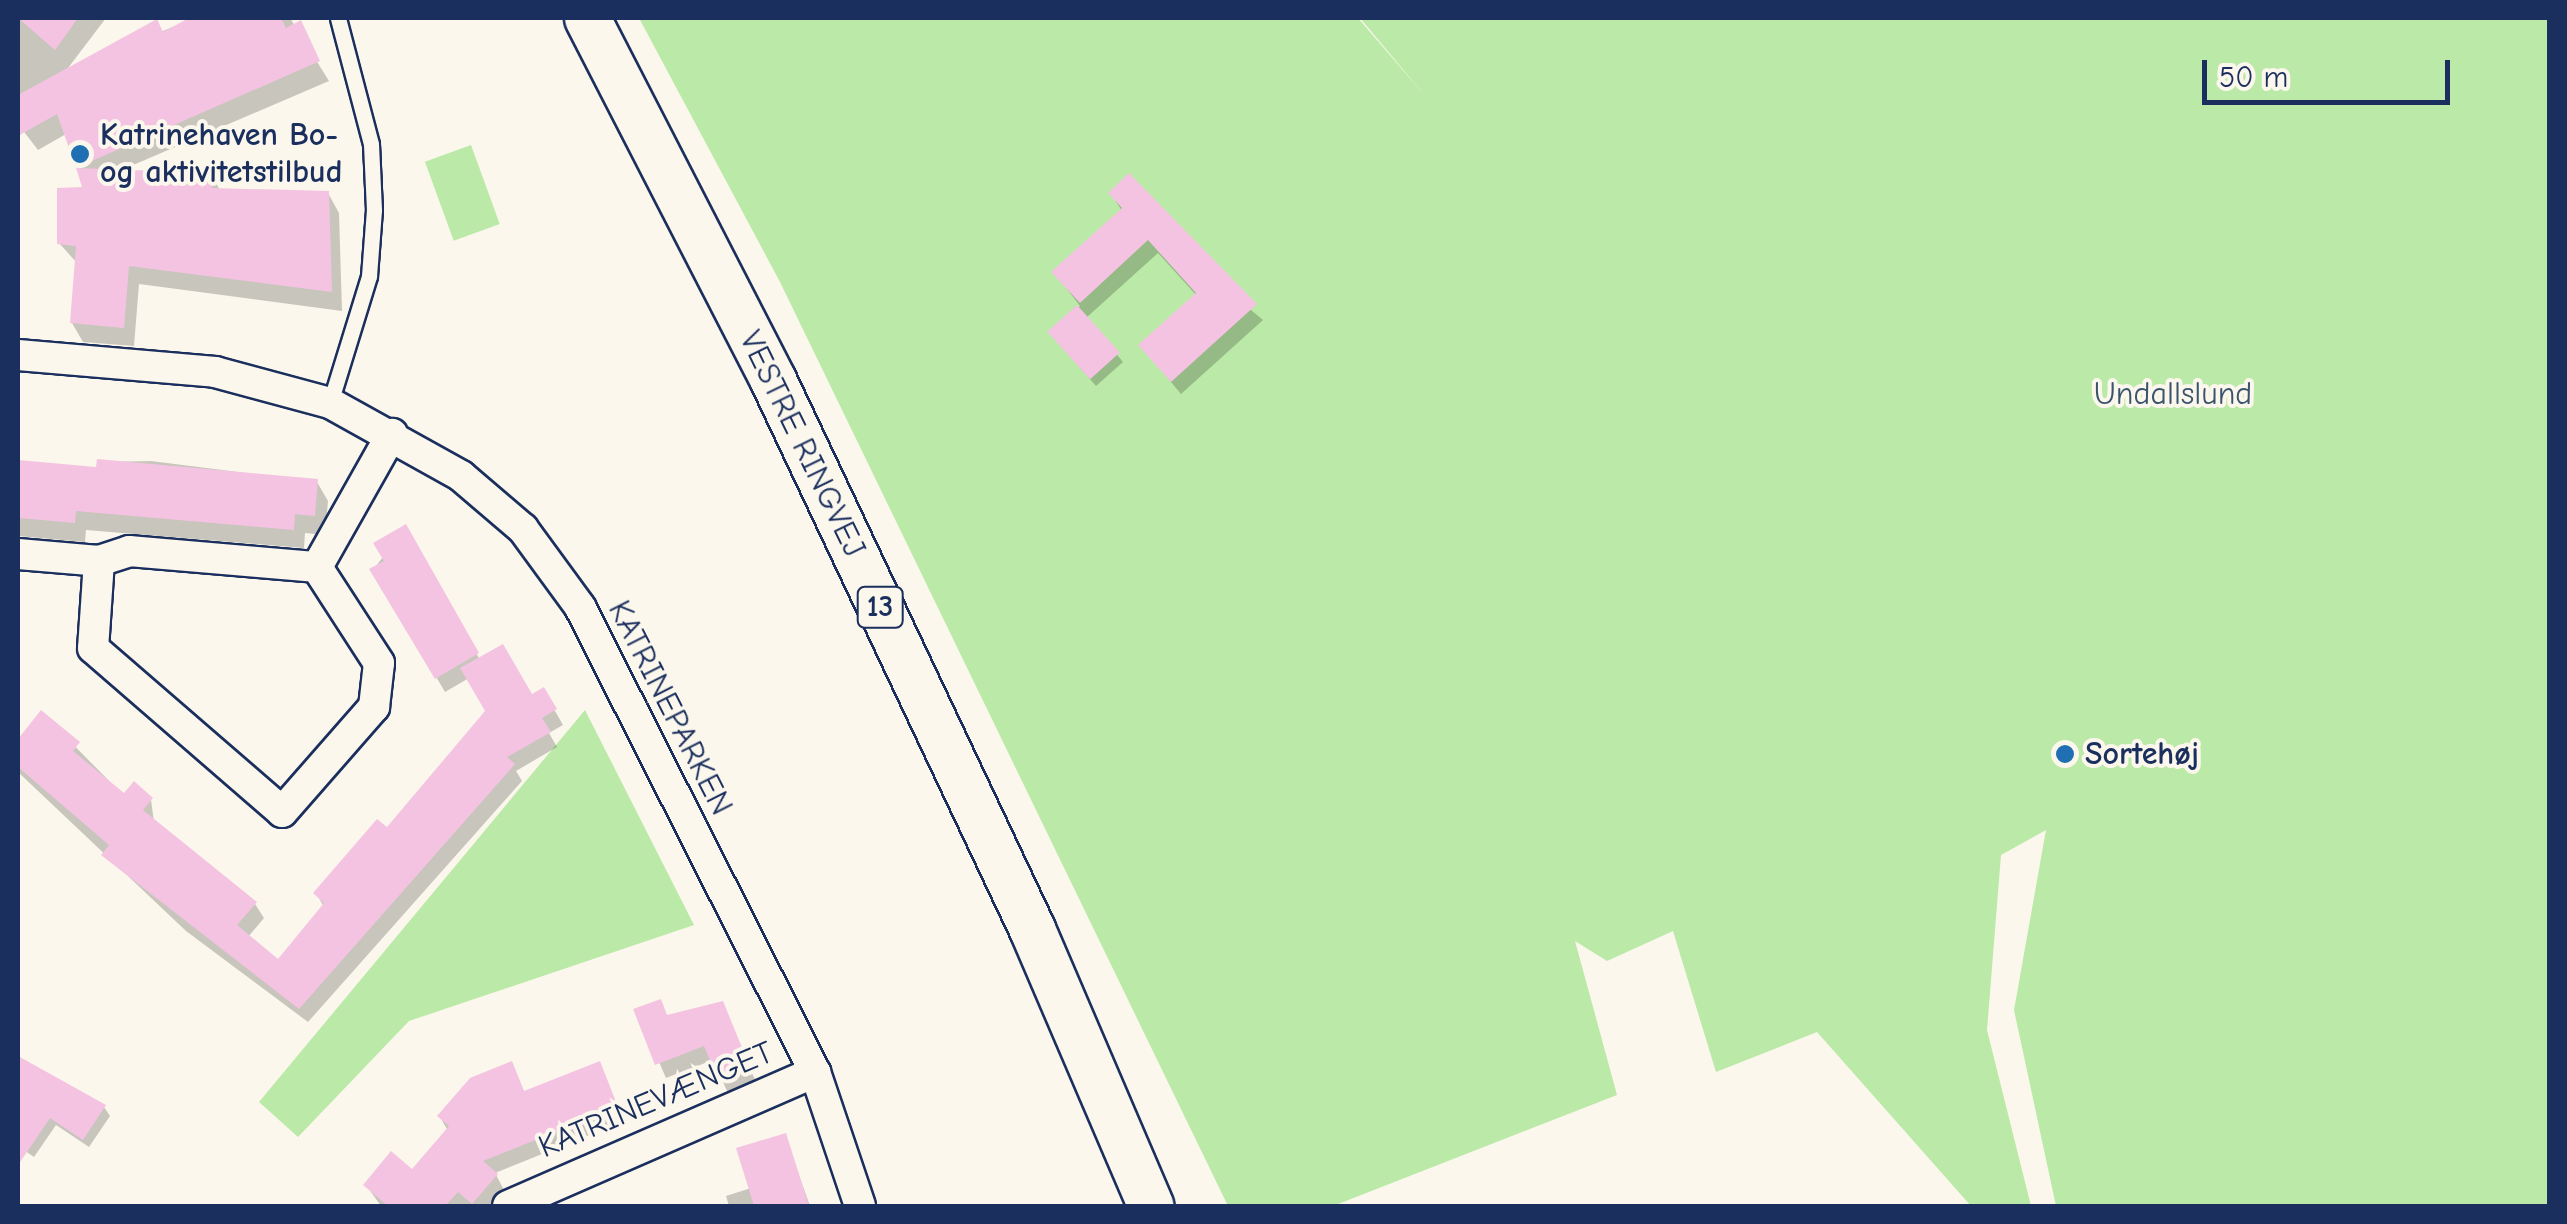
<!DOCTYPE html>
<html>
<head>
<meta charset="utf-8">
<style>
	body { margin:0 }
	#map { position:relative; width:2567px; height:1224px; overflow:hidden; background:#fbf7ec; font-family:"Comic Neue",sans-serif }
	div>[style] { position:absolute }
	.green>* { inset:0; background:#bbe9a7; transform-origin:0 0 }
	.shadow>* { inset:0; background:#0003 }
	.building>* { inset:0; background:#f5c3e2; transform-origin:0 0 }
	.roads { filter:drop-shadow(2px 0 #1b2f5e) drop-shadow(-2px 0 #1b2f5e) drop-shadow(0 2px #1b2f5e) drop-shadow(0 -2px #1b2f5e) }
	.service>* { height:15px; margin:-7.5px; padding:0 7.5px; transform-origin:7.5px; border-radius:7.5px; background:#fbf7ec }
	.minor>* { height:30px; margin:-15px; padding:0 15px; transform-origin:15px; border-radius:15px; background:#fbf7ec }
	.primary>* { height:45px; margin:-22.5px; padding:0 22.5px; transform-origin:22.5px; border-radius:22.5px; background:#fbf7ec }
	.dots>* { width:28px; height:28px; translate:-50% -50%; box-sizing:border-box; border:5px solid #fbf7ec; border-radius:50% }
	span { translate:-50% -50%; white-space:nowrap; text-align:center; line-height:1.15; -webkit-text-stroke:8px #fbf7ec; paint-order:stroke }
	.shield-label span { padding:2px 8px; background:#fbf7ec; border:2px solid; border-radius:8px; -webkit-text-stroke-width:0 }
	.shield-label { font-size:30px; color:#1b2f5e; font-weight:700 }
	.poi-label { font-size:32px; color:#1b2f5e; font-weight:700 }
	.left { translate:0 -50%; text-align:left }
	.park-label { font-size:32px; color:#3b546d }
	.street-label { font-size:32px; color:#1b2f5e }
	.frame { position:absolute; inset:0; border:20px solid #1b2f5e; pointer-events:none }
	.scale { position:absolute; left:2202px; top:60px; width:248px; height:45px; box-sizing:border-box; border:5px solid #1b2f5e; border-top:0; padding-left:12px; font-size:30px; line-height:35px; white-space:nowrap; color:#1b2f5e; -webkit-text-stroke:8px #fbf7ec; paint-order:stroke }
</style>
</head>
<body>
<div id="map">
	<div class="green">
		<i style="clip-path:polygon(639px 18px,1358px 18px,1426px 97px,1360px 18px,2549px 18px,2549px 1206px,2056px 1206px,2014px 1010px,2046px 830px,2001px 855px,1987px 1030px,2031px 1206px,1971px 1206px,1817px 1032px,1716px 1072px,1673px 931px,1607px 961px,1575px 941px,1617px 1095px,1333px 1206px,1228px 1206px,780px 282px)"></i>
		<i style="left:471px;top:145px;width:84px;height:49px;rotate:70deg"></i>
		<i style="clip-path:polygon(585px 710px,694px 925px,409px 1021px,298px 1137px,259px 1102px)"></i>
	</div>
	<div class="shadow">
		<i style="clip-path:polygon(18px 18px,106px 18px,65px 72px,194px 18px,290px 18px,329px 81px,117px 172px,212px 176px,220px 190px,328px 193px,339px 213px,342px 311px,139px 284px,134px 346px,83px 342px,72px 323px,77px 263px,59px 243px,86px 189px,66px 134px,38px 150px,18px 124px)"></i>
		<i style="clip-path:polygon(1111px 194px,1263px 320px,1181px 394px,1141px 346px,1197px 296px,1158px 253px,1086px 318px,1123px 362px,1096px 386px,1050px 333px,1080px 306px,1054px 272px,1122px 211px)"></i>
		<i style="clip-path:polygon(151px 461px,317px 482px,328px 501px,325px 535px,305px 533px,304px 548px,86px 530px,85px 542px,18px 536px,18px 464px,98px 469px,99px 462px)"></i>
		<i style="clip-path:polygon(405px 528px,480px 660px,531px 698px,543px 690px,563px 725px,549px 733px,557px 747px,516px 771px,522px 781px,308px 1022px,186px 931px,18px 772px,18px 741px,42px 713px,124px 796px,151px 800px,154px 822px,255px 904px,264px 918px,248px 937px,279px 962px,324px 907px,316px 893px,387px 831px,488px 712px,469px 678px,445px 692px,373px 570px)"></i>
		<i style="clip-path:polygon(659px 1002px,668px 1017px,722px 1004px,756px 1082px,728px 1093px,713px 1060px,666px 1078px,637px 1011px)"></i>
		<i style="clip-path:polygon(20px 1061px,104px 1107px,110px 1116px,89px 1147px,56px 1125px,34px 1157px,18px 1146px)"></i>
		<i style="clip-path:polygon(511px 1064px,525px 1093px,599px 1064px,624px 1121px,495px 1173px,504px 1190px,490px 1206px,381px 1206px,366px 1185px,412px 1173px,448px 1131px,440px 1117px)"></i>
		<i style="clip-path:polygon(785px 1136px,810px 1206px,729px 1206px,726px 1196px,751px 1188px)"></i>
	</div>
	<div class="building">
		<i style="clip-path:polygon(18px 18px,78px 18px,55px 50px)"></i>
		<i style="clip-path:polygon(189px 18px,281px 18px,286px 28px,301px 20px,320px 61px,76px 168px,57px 114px,18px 136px,18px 95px,157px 19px,163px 32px)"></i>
		<i style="clip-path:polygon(76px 168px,213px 173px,212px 188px,329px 191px,332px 292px,129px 266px,124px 328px,70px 323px,76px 246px,57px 244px,57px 188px,82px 187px)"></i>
		<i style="clip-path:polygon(1129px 173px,1257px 304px,1171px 382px,1138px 345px,1196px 293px,1148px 240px,1080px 303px,1051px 272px,1122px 208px,1108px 193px)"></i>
		<i style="left:1077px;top:305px;width:64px;height:40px;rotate:48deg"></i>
		<i style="clip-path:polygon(97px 459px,318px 479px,315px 516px,295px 514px,294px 530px,76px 511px,75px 523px,19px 518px,18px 460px,96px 467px)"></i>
		<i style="clip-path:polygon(406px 524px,479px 653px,435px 679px,369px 569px,384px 561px,373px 543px)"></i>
		<i style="clip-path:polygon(503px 644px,532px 694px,544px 687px,557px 709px,542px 718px,551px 732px,507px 757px,515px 764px,299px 1009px,101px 855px,109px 845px,18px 767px,18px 739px,41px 710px,80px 742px,73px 751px,124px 793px,134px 781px,153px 798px,143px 810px,257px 902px,237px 925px,278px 959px,324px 903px,313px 893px,377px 819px,387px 827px,485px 711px,460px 668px)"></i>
		<i style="clip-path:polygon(661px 999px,667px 1015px,723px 1001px,750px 1067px,718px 1080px,704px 1046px,655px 1065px,633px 1009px)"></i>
		<i style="clip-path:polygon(18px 1056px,106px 1105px,83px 1140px,50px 1118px,18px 1165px)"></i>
		<i style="clip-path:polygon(512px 1061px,524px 1091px,600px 1061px,618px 1107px,483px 1161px,498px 1174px,472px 1204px,458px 1192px,445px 1206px,388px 1206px,363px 1185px,391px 1151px,412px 1169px,449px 1126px,437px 1116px,470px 1078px)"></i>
		<i style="clip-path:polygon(786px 1133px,809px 1206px,754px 1206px,736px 1148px)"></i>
	</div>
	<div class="roads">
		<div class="service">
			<i style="left:330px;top:403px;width:133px;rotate:-72.9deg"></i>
			<i style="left:369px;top:276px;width:66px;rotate:-85.7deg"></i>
			<i style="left:374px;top:210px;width:66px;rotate:-92.6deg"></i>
			<i style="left:371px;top:144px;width:130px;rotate:-104.7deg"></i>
		</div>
		<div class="minor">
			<i style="left:18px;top:355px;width:198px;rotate:4.9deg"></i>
			<i style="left:215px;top:372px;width:119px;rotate:15.1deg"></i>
			<i style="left:330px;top:403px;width:150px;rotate:29.1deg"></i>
			<i style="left:461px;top:476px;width:82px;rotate:40.5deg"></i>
			<i style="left:523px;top:529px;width:97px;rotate:53.8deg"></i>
			<i style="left:580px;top:607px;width:521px;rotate:63.19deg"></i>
			<i style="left:815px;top:1072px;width:141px;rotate:71.4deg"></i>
			<i style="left:18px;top:554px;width:81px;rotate:4.9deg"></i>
			<i style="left:99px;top:561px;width:32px;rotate:-18deg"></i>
			<i style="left:129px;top:551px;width:189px;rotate:4.9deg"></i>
			<i style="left:99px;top:561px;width:87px;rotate:93.9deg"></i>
			<i style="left:93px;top:648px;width:250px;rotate:40.9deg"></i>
			<i style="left:282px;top:812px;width:140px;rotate:-48.8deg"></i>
			<i style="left:374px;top:707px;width:44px;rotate:-83.5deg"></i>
			<i style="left:379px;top:663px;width:114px;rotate:-122.9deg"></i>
			<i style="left:317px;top:567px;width:153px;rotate:-60.6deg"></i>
			<i style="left:508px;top:1206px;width:335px;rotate:-23.6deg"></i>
		</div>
		<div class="primary">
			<i style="left:587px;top:18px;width:407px;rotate:62.8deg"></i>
			<i style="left:773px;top:380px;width:607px;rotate:64.74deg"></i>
			<i style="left:1032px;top:929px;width:301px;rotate:66.8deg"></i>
		</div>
	</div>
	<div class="dots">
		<i style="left:80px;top:154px;background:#1f6fb2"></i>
		<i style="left:2065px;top:754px;background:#1f6fb2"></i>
	</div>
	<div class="shield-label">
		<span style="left:880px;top:607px">13</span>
	</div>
	<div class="poi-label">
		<span class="left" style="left:100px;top:154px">Katrinehaven Bo-<br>og aktivitetstilbud</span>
		<span class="left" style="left:2085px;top:754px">Sortehøj</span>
	</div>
	<div class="park-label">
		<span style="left:2173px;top:394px">Undallslund</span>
	</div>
	<div class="street-label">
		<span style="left:802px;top:444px;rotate:64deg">VESTRE RINGVEJ</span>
		<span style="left:670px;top:708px;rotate:63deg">KATRINEPARKEN</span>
		<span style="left:656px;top:1100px;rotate:-23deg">KATRINEVÆNGET</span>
	</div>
	<div class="frame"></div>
	<div class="scale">50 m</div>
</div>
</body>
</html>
